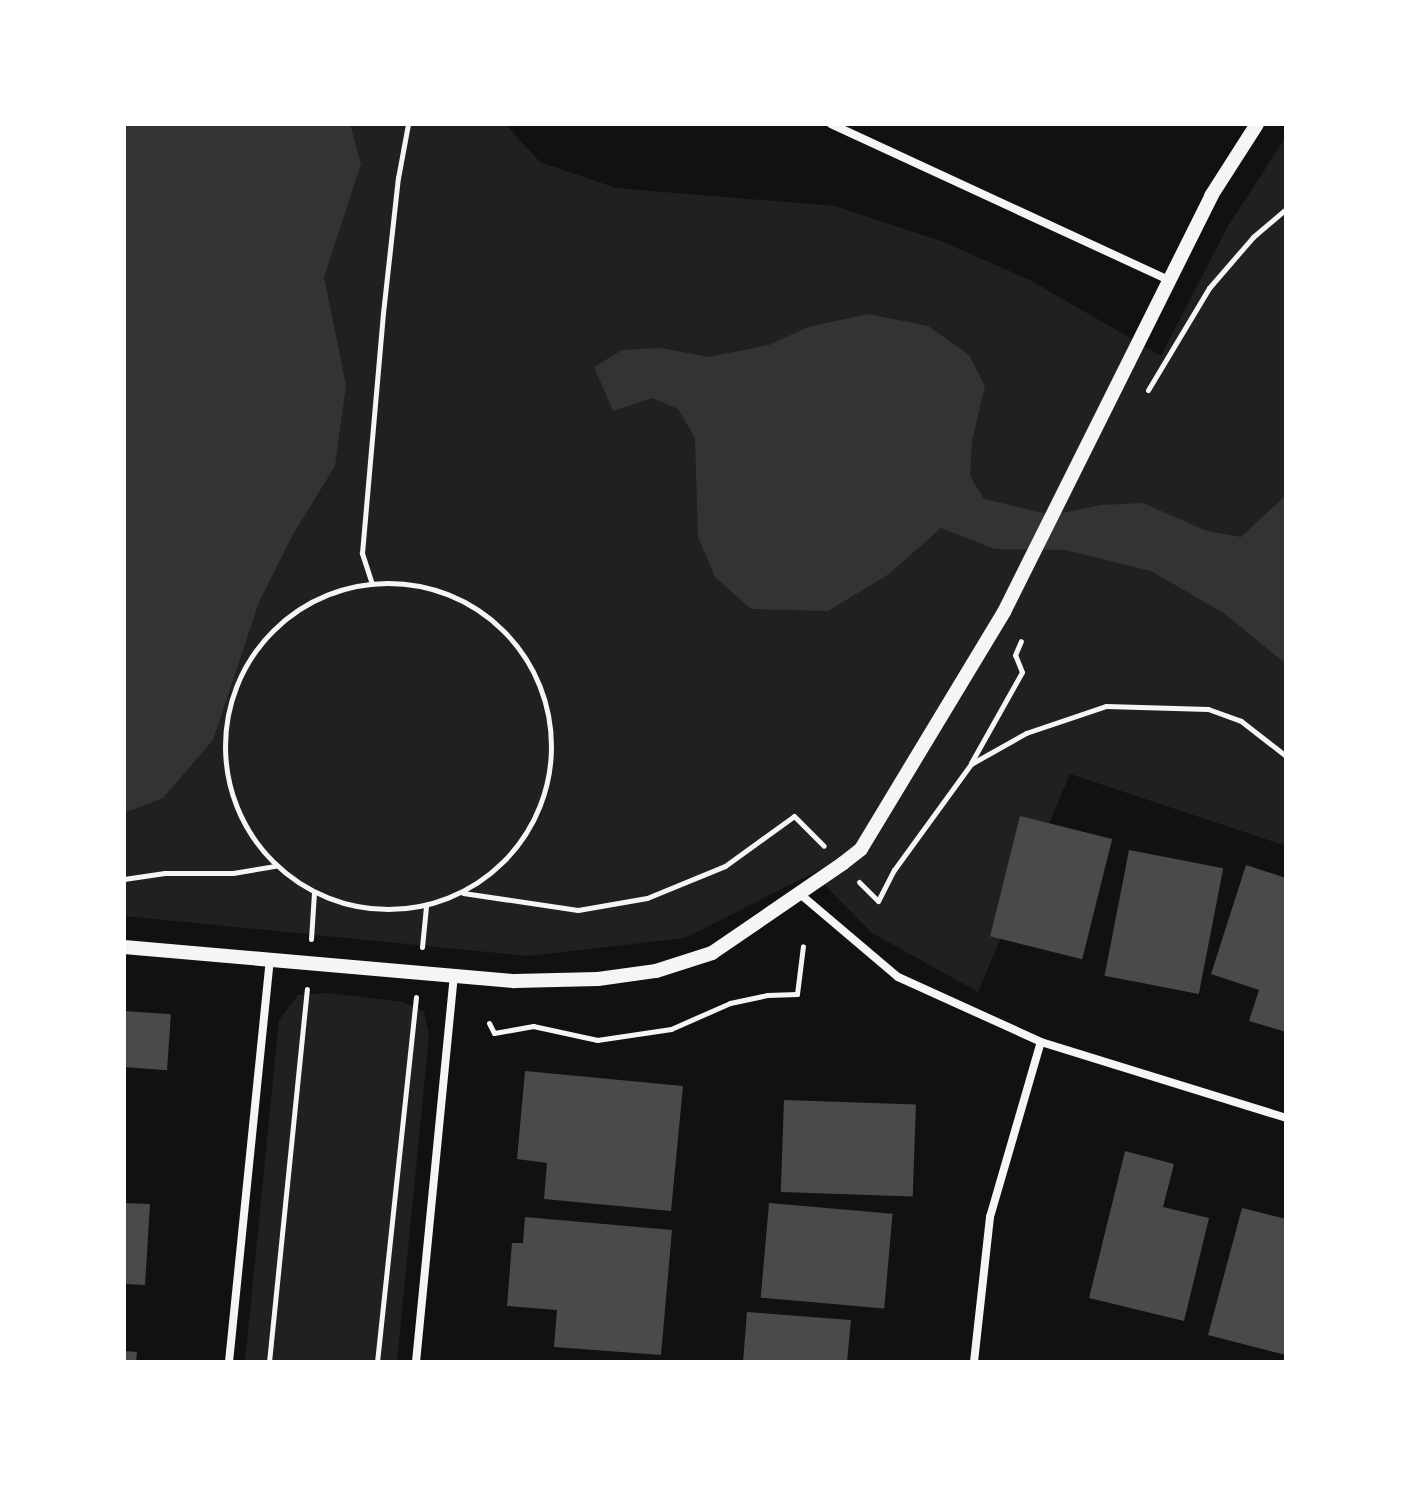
<!DOCTYPE html>
<html>
<head>
<meta charset="utf-8">
<style>
	body { margin:0 }
	#map { position:relative; width:1410px; height:1486px; overflow:hidden; background:#111; font-family:Jost,sans-serif }
	div>[style] { position:absolute }
	.green>* { inset:0; background:#202020 }
	.water>* { inset:0; background:#333 }
	.building>* { inset:0; background:#4a4a4a; transform-origin:0 0 }
	.path>* { height:5px; margin:-2.5px; padding:0 2.5px; transform-origin:2.5px; border-radius:2.5px; background:#f5f5f5 }
	.path>.ring { margin:-2.5px; padding:0; box-sizing:content-box; background:none; border:5px solid #f5f5f5; border-radius:50% }
	.minor>* { height:8px; margin:-4px; padding:0 4px; transform-origin:4px; border-radius:4px; background:#f5f5f5 }
	.tertiary>* { height:14px; margin:-7px; padding:0 7px; transform-origin:7px; border-radius:7px; background:#f5f5f5 }
	span { translate:-50% -50%; white-space:nowrap; text-align:center; line-height:1.15; -webkit-text-stroke:7px #fff; paint-order:stroke }
	.frame { position:absolute; inset:0; border:126px solid #fff; pointer-events:none }
</style>
</head>
<body>
<div id="map">
	<div class="green">
		<i style="clip-path:polygon(124px 124px,505px 124px,540px 162px,616px 188px,835px 206px,941px 241px,1030px 280px,1161px 356px,1228px 226px,1286px 137px,1286px 846px,1070px 774px,978px 992px,872px 933px,820px 880px,855px 852px,685px 938px,528px 956px,124px 916px)"></i>
		<i style="clip-path:polygon(328px 993px,403px 1002px,424px 1011px,429px 1035px,397px 1362px,245px 1362px,279px 1020px,298px 995px)"></i>
	</div>
	<div class="water">
		<i style="clip-path:polygon(124px 124px,350px 124px,361px 164px,324px 277px,346px 385px,335px 466px,292px 536px,259px 602px,213px 740px,163px 798px,124px 813px)"></i>
		<i style="clip-path:polygon(868px 314px,928px 326px,969px 355px,985px 386px,972px 441px,970px 476px,984px 499px,1052px 515px,1101px 505px,1143px 503px,1207px 531px,1241px 537px,1286px 495px,1286px 664px,1225px 614px,1151px 571px,1065px 550px,995px 549px,941px 528px,889px 574px,828px 611px,751px 609px,715px 577px,698px 537px,695px 438px,678px 409px,652px 398px,613px 411px,594px 367px,622px 350px,661px 348px,709px 357px,769px 345px,808px 327px)"></i>
	</div>
	<div class="building">
		<i style="left:1020px;top:816px;width:95px;height:124px;rotate:14deg"></i>
		<i style="left:1129px;top:850px;width:96px;height:128px;rotate:11deg"></i>
		<i style="clip-path:polygon(1246px 865px,1286px 878px,1286px 1032px,1249px 1021px,1259px 990px,1211px 974px)"></i>
		<i style="left:124px;top:1011px;width:47px;height:56px;rotate:4deg"></i>
		<i style="clip-path:polygon(525px 1071px,683px 1086px,671px 1211px,544px 1199px,547px 1163px,517px 1159px)"></i>
		<i style="left:784px;top:1100px;width:132px;height:92px;rotate:2deg"></i>
		<i style="clip-path:polygon(1125px 1151px,1174px 1164px,1163px 1207px,1209px 1218px,1184px 1321px,1089px 1298px)"></i>
		<i style="clip-path:polygon(124px 1203px,150px 1204px,145px 1285px,124px 1284px)"></i>
		<i style="left:769px;top:1203px;width:124px;height:95px;rotate:5deg"></i>
		<i style="clip-path:polygon(1242px 1208px,1286px 1219px,1286px 1355px,1208px 1335px)"></i>
		<i style="clip-path:polygon(525px 1217px,672px 1230px,661px 1355px,554px 1347px,557px 1310px,507px 1306px,512px 1243px,523px 1243px)"></i>
		<i style="clip-path:polygon(747px 1312px,851px 1320px,847px 1362px,743px 1362px)"></i>
		<i style="clip-path:polygon(124px 1351px,137px 1352px,136px 1362px,124px 1362px)"></i>
	</div>
	<div class="path">
		<i style="left:1148px;top:390px;width:119px;rotate:-59.1deg"></i>
		<i style="left:1209px;top:288px;width:67px;rotate:-49.2deg"></i>
		<i style="left:1253px;top:237px;width:43px;rotate:-40.3deg"></i>
		<i class="ring" style="left:225px;top:583px;width:321px;height:321px"></i>
		<i style="left:372px;top:584px;width:33px;rotate:-108deg"></i>
		<i style="left:362px;top:553px;width:241px;rotate:-85deg"></i>
		<i style="left:383px;top:313px;width:136px;rotate:-83.7deg"></i>
		<i style="left:398px;top:178px;width:55px;rotate:-79.5deg"></i>
		<i style="left:971px;top:763px;width:104px;rotate:-60.7deg"></i>
		<i style="left:1022px;top:672px;width:18px;rotate:-112deg"></i>
		<i style="left:1015px;top:655px;width:15px;rotate:-67deg"></i>
		<i style="left:124px;top:879px;width:41px;rotate:-8.3deg"></i>
		<i style="left:165px;top:873px;width:68px"></i>
		<i style="left:233px;top:873px;width:43px;rotate:-9.5deg"></i>
		<i style="left:859px;top:882px;width:27px;rotate:45deg"></i>
		<i style="left:878px;top:901px;width:35px;rotate:-63deg"></i>
		<i style="left:894px;top:870px;width:131px;rotate:-54deg"></i>
		<i style="left:971px;top:764px;width:63px;rotate:-29.4deg"></i>
		<i style="left:1026px;top:733px;width:84px;rotate:-18.6deg"></i>
		<i style="left:1106px;top:706px;width:102px;rotate:1.7deg"></i>
		<i style="left:1208px;top:709px;width:35px;rotate:20deg"></i>
		<i style="left:1241px;top:721px;width:57px;rotate:37.9deg"></i>
		<i style="left:463px;top:893px;width:116px;rotate:8.4deg"></i>
		<i style="left:578px;top:910px;width:70px;rotate:-9.9deg"></i>
		<i style="left:647px;top:898px;width:84px;rotate:-22.3deg"></i>
		<i style="left:725px;top:866px;width:85px;rotate:-35.9deg"></i>
		<i style="left:794px;top:816px;width:42px;rotate:45deg"></i>
		<i style="left:311px;top:939px;width:47px;rotate:-86.3deg"></i>
		<i style="left:422px;top:947px;width:41px;rotate:-84.4deg"></i>
		<i style="left:489px;top:1023px;width:11px;rotate:63deg"></i>
		<i style="left:494px;top:1033px;width:40px;rotate:-10deg"></i>
		<i style="left:533px;top:1026px;width:66px;rotate:12.3deg"></i>
		<i style="left:597px;top:1040px;width:75px;rotate:-8.5deg"></i>
		<i style="left:671px;top:1029px;width:64px;rotate:-23.8deg"></i>
		<i style="left:730px;top:1003px;width:38px;rotate:-12deg"></i>
		<i style="left:767px;top:995px;width:30px;rotate:-2deg"></i>
		<i style="left:797px;top:994px;width:48px;rotate:-82.9deg"></i>
		<i style="left:269px;top:1362px;width:375px;rotate:-84.2deg"></i>
		<i style="left:377px;top:1362px;width:367px;rotate:-83.9deg"></i>
	</div>
	<div class="minor">
		<i style="left:831px;top:124px;width:371px;rotate:24.8deg"></i>
		<i style="left:800px;top:894px;width:128px;rotate:40.3deg"></i>
		<i style="left:898px;top:977px;width:157px;rotate:24.4deg"></i>
		<i style="left:1041px;top:1042px;width:257px;rotate:17.2deg"></i>
		<i style="left:229px;top:1362px;width:404px;rotate:-84.2deg"></i>
		<i style="left:416px;top:1362px;width:388px;rotate:-84.4deg"></i>
		<i style="left:974px;top:1362px;width:146px;rotate:-83.7deg"></i>
		<i style="left:990px;top:1217px;width:182px;rotate:-73.8deg"></i>
	</div>
	<div class="tertiary">
		<i style="left:124px;top:947px;width:392px;rotate:5deg"></i>
		<i style="left:515px;top:981px;width:83px;rotate:-1.4deg"></i>
		<i style="left:598px;top:979px;width:59px;rotate:-7.9deg"></i>
		<i style="left:656px;top:971px;width:59px;rotate:-17.8deg"></i>
		<i style="left:712px;top:953px;width:158px;rotate:-34.4deg"></i>
		<i style="left:842px;top:864px;width:24px;rotate:-38deg"></i>
		<i style="left:861px;top:849px;width:277px;rotate:-58.9deg"></i>
		<i style="left:1004px;top:612px;width:465px;rotate:-63.5deg"></i>
		<i style="left:1211px;top:196px;width:85px;rotate:-57.4deg"></i>
	</div>
	<div class="frame"></div>
</div>
</body>
</html>
